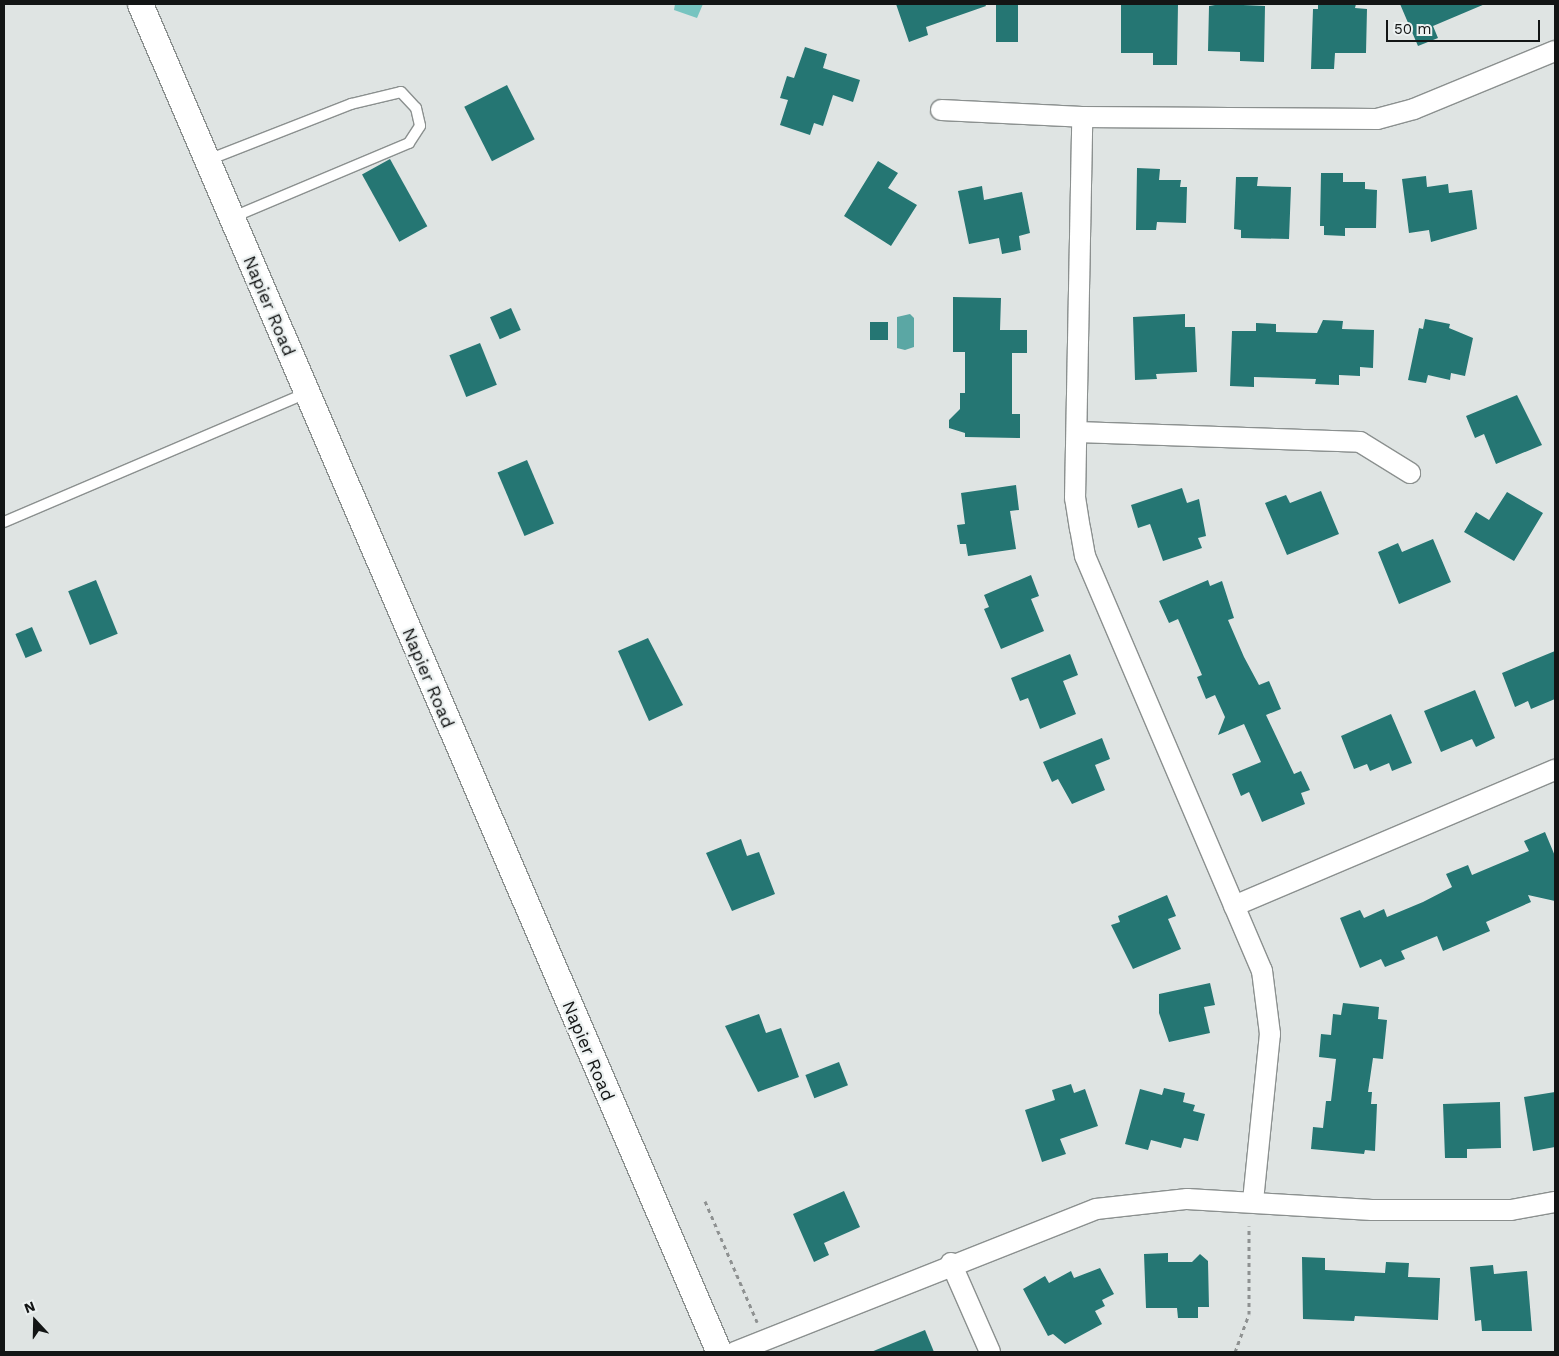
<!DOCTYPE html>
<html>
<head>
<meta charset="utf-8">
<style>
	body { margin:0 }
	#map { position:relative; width:1559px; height:1356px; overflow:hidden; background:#dfe4e3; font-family:"Work Sans",sans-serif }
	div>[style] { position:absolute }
	.forest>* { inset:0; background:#77c4c0 }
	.water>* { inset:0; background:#5ba7a4 }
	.building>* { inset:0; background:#257673; transform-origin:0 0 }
	.path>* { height:3px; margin-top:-1.5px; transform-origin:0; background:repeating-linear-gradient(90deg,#8e9191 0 4px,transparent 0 8px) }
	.roads { filter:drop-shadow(1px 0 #8b908f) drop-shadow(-1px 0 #8b908f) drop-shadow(0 1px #8b908f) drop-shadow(0 -1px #8b908f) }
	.service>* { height:10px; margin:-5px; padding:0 5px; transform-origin:5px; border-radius:5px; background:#fff }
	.minor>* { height:20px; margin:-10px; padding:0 10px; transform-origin:10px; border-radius:10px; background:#fff }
	.tertiary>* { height:25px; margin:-12.5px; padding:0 12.5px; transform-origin:12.5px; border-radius:12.5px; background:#fff }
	span { translate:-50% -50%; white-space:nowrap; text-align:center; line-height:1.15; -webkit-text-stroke:4.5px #ecf1f1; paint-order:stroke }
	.street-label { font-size:18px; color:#131515 }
	.frame { position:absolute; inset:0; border:5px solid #131515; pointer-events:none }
	.north { position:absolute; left:10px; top:1296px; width:50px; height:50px; -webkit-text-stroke:4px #ecf1f1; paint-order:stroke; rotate:339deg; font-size:14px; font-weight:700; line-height:20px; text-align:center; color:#131515 }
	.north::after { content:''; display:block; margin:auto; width:18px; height:22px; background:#131515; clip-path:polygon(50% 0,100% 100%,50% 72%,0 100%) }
	.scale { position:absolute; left:1386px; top:20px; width:154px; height:22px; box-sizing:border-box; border:2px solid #131515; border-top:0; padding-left:6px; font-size:15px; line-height:18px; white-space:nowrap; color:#131515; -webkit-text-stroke:4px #ecf1f1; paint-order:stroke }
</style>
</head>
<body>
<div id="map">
	<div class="forest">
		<i style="clip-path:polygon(675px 4px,703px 4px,697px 18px,674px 10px)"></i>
	</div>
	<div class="water">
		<i style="clip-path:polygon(910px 314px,914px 318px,914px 347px,905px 350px,897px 348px,897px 317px)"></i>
	</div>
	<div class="building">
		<i style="clip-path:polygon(896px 4px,985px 4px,986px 6px,926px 27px,928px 35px,909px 42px)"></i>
		<i style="left:996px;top:4px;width:22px;height:38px"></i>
		<i style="clip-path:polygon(1121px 4px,1178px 4px,1177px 65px,1153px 65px,1153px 53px,1121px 53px)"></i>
		<i style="clip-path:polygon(1221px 4px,1265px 6px,1264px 62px,1240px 61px,1240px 52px,1208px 51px,1209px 6px)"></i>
		<i style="clip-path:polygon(1318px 4px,1356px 4px,1355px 8px,1367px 9px,1366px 53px,1335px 53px,1334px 69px,1311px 69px,1313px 9px,1318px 9px)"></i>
		<i style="clip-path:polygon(1400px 4px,1485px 4px,1433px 26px,1438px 38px,1418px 46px)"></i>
		<i style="clip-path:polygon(805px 47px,827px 54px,823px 68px,860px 80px,853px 102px,833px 95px,823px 126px,814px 123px,810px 135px,780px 125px,788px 100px,780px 98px,787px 76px,794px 78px)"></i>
		<i style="left:507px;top:85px;width:61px;height:48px;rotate:63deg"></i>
		<i style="left:390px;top:159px;width:77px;height:32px;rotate:61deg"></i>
		<i style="clip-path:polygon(878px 161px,898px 173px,888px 188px,917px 205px,891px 246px,844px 216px)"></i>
		<i style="clip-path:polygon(1137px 168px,1160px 169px,1159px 180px,1181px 180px,1180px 187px,1187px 187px,1186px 223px,1157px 222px,1156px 230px,1136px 230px)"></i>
		<i style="clip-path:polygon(1321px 173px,1343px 173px,1343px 182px,1365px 182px,1365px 189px,1377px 190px,1376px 228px,1345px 228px,1345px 236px,1324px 235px,1324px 226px,1320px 226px)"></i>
		<i style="clip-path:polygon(1426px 176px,1427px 187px,1448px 184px,1449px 193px,1472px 190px,1477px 229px,1431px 242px,1429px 230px,1409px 233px,1402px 179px)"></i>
		<i style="clip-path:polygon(1236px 177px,1258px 177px,1257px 186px,1291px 187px,1289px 239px,1241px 238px,1241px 230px,1234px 229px)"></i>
		<i style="clip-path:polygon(982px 186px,984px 200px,1022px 192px,1030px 233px,1019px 236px,1021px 250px,1002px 254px,999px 238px,969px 244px,958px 191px)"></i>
		<i style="clip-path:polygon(953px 297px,1001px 298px,1000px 330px,1027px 330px,1027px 353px,1012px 353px,1012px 414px,1020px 414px,1020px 438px,965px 437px,965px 433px,949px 428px,949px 420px,960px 409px,960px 393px,965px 393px,965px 352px,953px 352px)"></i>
		<i style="left:511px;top:308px;width:24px;height:23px;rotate:66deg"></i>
		<i style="clip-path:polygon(1185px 314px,1185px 327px,1195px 327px,1197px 372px,1156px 374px,1157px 379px,1135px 380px,1133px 317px)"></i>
		<i style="clip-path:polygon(1425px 319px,1450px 324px,1449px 328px,1473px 338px,1465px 376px,1451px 373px,1450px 380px,1428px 375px,1426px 383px,1408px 380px,1419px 328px,1423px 329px)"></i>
		<i style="clip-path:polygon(1323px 320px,1343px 321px,1342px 329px,1374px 330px,1373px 368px,1360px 367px,1360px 376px,1339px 375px,1339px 385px,1315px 384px,1316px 379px,1254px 377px,1254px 387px,1230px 386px,1232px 331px,1256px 331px,1256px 323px,1276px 324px,1276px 332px,1317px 333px)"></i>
		<i style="left:870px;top:322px;width:18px;height:18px"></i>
		<i style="left:480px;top:343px;width:45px;height:33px;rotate:68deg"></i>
		<i style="clip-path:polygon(1517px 395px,1542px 445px,1496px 464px,1484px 434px,1475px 438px,1466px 416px)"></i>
		<i style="left:527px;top:460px;width:69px;height:32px;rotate:67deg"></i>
		<i style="clip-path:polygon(1016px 485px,1019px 510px,1010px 511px,1016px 549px,968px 556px,966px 544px,960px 544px,957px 525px,965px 524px,961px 493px)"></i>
		<i style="clip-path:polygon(1182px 488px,1187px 503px,1199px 499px,1206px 536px,1198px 538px,1202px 548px,1163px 561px,1150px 524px,1138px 528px,1131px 505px)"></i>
		<i style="clip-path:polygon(1321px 491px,1339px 534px,1287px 555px,1265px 503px,1286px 495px,1290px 503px)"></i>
		<i style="clip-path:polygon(1507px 492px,1543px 513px,1514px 561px,1464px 532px,1476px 512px,1489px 520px)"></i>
		<i style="clip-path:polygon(1433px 539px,1451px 582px,1399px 604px,1378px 552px,1398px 543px,1402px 552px)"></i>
		<i style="clip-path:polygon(1031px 575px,1039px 596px,1031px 599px,1044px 631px,1001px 649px,984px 609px,989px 607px,984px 595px)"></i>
		<i style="left:96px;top:580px;width:58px;height:30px;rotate:68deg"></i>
		<i style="clip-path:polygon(1208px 580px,1210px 586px,1222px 581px,1234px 618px,1228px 620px,1244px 657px,1259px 685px,1269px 681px,1281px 709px,1266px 715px,1294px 774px,1301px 771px,1310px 790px,1301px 793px,1305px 804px,1262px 822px,1249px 792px,1241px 796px,1232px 774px,1261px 762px,1244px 724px,1218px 735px,1225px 717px,1215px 695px,1206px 699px,1197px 677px,1202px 675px,1178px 619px,1169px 623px,1159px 601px)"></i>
		<i style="left:32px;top:627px;width:26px;height:18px;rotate:67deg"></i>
		<i style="clip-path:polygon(648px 638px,683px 705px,649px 721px,618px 651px)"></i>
		<i style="clip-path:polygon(1555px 651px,1555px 699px,1531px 709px,1528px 701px,1515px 707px,1502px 673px)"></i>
		<i style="clip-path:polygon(1070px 654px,1078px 675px,1063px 681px,1076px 714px,1040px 729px,1028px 698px,1020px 701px,1011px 678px)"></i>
		<i style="clip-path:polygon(1475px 690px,1495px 738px,1476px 747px,1472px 739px,1441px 752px,1424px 711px)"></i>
		<i style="clip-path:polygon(1391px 714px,1412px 763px,1392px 771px,1389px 763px,1370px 771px,1367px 764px,1354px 769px,1341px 736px)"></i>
		<i style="clip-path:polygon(1102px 738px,1110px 759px,1095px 765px,1105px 790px,1072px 804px,1058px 779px,1052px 782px,1043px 762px)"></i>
		<i style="clip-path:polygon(1545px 832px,1555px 856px,1555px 901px,1528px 895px,1531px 902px,1486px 922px,1490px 931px,1443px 951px,1437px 936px,1401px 951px,1405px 959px,1385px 967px,1381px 959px,1360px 968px,1340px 918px,1360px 910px,1364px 918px,1384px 909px,1387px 917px,1423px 902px,1452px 887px,1446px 874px,1468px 865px,1472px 875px,1529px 851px,1524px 841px)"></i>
		<i style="clip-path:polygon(741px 839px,747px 856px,759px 852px,775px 894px,732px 911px,706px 853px)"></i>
		<i style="clip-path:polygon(1167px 895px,1176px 916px,1168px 919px,1181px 949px,1133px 969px,1111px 925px,1120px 922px,1118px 916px)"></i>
		<i style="clip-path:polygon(1210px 983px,1215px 1005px,1204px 1007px,1210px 1033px,1169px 1042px,1159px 1013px,1159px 994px)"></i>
		<i style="clip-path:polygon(1343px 1003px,1379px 1007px,1378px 1019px,1387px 1020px,1383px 1059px,1373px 1058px,1368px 1092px,1372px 1092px,1371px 1104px,1377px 1104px,1375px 1151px,1365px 1150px,1364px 1154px,1311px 1149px,1313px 1127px,1323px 1128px,1326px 1101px,1331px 1101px,1336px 1059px,1319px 1057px,1321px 1034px,1331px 1035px,1333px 1014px,1341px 1015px)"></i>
		<i style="clip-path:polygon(759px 1014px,766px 1033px,781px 1028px,799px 1077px,758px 1092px,725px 1026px)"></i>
		<i style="left:839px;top:1062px;width:25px;height:36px;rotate:69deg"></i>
		<i style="clip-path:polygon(1071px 1084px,1074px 1093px,1085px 1089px,1098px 1126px,1060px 1139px,1066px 1154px,1042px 1162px,1025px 1110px,1055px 1100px,1052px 1090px)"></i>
		<i style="clip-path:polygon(1164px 1088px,1185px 1093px,1183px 1102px,1195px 1105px,1193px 1111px,1205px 1114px,1198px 1141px,1184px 1138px,1181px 1148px,1151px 1140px,1148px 1150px,1125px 1144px,1140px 1089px,1162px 1095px)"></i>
		<i style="clip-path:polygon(1555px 1092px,1555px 1147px,1533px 1151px,1524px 1097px)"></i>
		<i style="clip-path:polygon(1500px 1102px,1501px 1148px,1467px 1149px,1467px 1158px,1445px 1158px,1443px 1104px)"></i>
		<i style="clip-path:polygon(844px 1191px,860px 1227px,824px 1243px,829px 1255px,814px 1262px,793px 1214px)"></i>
		<i style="clip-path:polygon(1168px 1253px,1168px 1262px,1192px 1262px,1200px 1254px,1208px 1261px,1209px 1307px,1198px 1307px,1198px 1318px,1178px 1318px,1177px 1308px,1146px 1308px,1144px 1254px)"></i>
		<i style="clip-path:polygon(1302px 1257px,1325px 1258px,1325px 1270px,1385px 1273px,1386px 1262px,1409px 1263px,1408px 1277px,1440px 1278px,1438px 1320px,1355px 1316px,1354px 1321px,1303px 1319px)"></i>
		<i style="clip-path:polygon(1493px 1265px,1494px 1274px,1527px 1271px,1532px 1331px,1482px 1331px,1481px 1320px,1475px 1321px,1470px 1267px)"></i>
		<i style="clip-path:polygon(1100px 1268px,1114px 1294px,1102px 1300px,1105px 1306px,1095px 1311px,1102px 1324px,1065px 1344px,1053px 1334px,1048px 1336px,1023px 1289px,1045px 1276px,1049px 1283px,1071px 1271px,1074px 1278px)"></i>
		<i style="clip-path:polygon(925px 1330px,934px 1352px,871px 1352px)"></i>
	</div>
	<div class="path">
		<i style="left:705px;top:1201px;width:132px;rotate:66.7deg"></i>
		<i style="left:1235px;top:1352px;width:40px;rotate:-69.8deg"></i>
		<i style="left:1249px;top:1314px;width:88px;rotate:-90deg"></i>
	</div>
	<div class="roads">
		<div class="service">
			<i style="left:208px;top:160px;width:154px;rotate:-21.4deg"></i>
			<i style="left:351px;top:104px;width:51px;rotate:-13.5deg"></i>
			<i style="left:401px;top:92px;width:22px;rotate:47deg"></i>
			<i style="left:416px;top:108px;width:18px;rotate:77deg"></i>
			<i style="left:420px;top:126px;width:20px;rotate:123deg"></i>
			<i style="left:409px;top:143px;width:193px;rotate:157.2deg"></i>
			<i style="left:4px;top:522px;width:328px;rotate:-23.1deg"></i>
		</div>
		<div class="minor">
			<i style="left:941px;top:110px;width:141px;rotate:2.8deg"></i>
			<i style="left:1077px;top:432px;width:283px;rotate:2deg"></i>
			<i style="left:1360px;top:442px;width:59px;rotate:31.8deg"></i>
			<i style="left:1234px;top:906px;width:349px;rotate:-23deg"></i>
			<i style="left:1253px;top:1201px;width:168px;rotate:-84.2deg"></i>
			<i style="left:1270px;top:1034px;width:64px;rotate:-97.2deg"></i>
			<i style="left:1262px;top:971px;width:451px;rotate:-113.1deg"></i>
			<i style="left:1085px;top:556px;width:27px;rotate:-100deg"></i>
			<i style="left:1080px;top:529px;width:31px;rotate:-99deg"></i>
			<i style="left:1075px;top:498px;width:381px;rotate:-88.9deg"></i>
			<i style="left:1082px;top:117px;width:295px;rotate:0.4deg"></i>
			<i style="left:1377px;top:119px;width:38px;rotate:-15deg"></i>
			<i style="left:1414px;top:109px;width:152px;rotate:-22.4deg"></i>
			<i style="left:951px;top:1263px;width:97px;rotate:66.3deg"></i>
			<i style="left:735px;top:1352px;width:388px;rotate:-21.6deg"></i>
			<i style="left:1096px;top:1209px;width:92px;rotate:-6.3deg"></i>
			<i style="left:1187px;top:1199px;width:185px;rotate:3.4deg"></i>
			<i style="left:1372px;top:1210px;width:139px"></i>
			<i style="left:1511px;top:1210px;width:45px;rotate:-10.3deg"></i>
		</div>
		<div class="tertiary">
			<i style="left:140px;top:4px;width:1467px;rotate:66.76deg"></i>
		</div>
	</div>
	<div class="street-label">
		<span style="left:269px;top:306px;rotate:67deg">Napier Road</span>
		<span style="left:428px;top:678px;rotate:67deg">Napier Road</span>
		<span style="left:588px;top:1051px;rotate:67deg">Napier Road</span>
	</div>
	<div class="frame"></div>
	<div class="north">N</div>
	<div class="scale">50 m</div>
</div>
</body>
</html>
